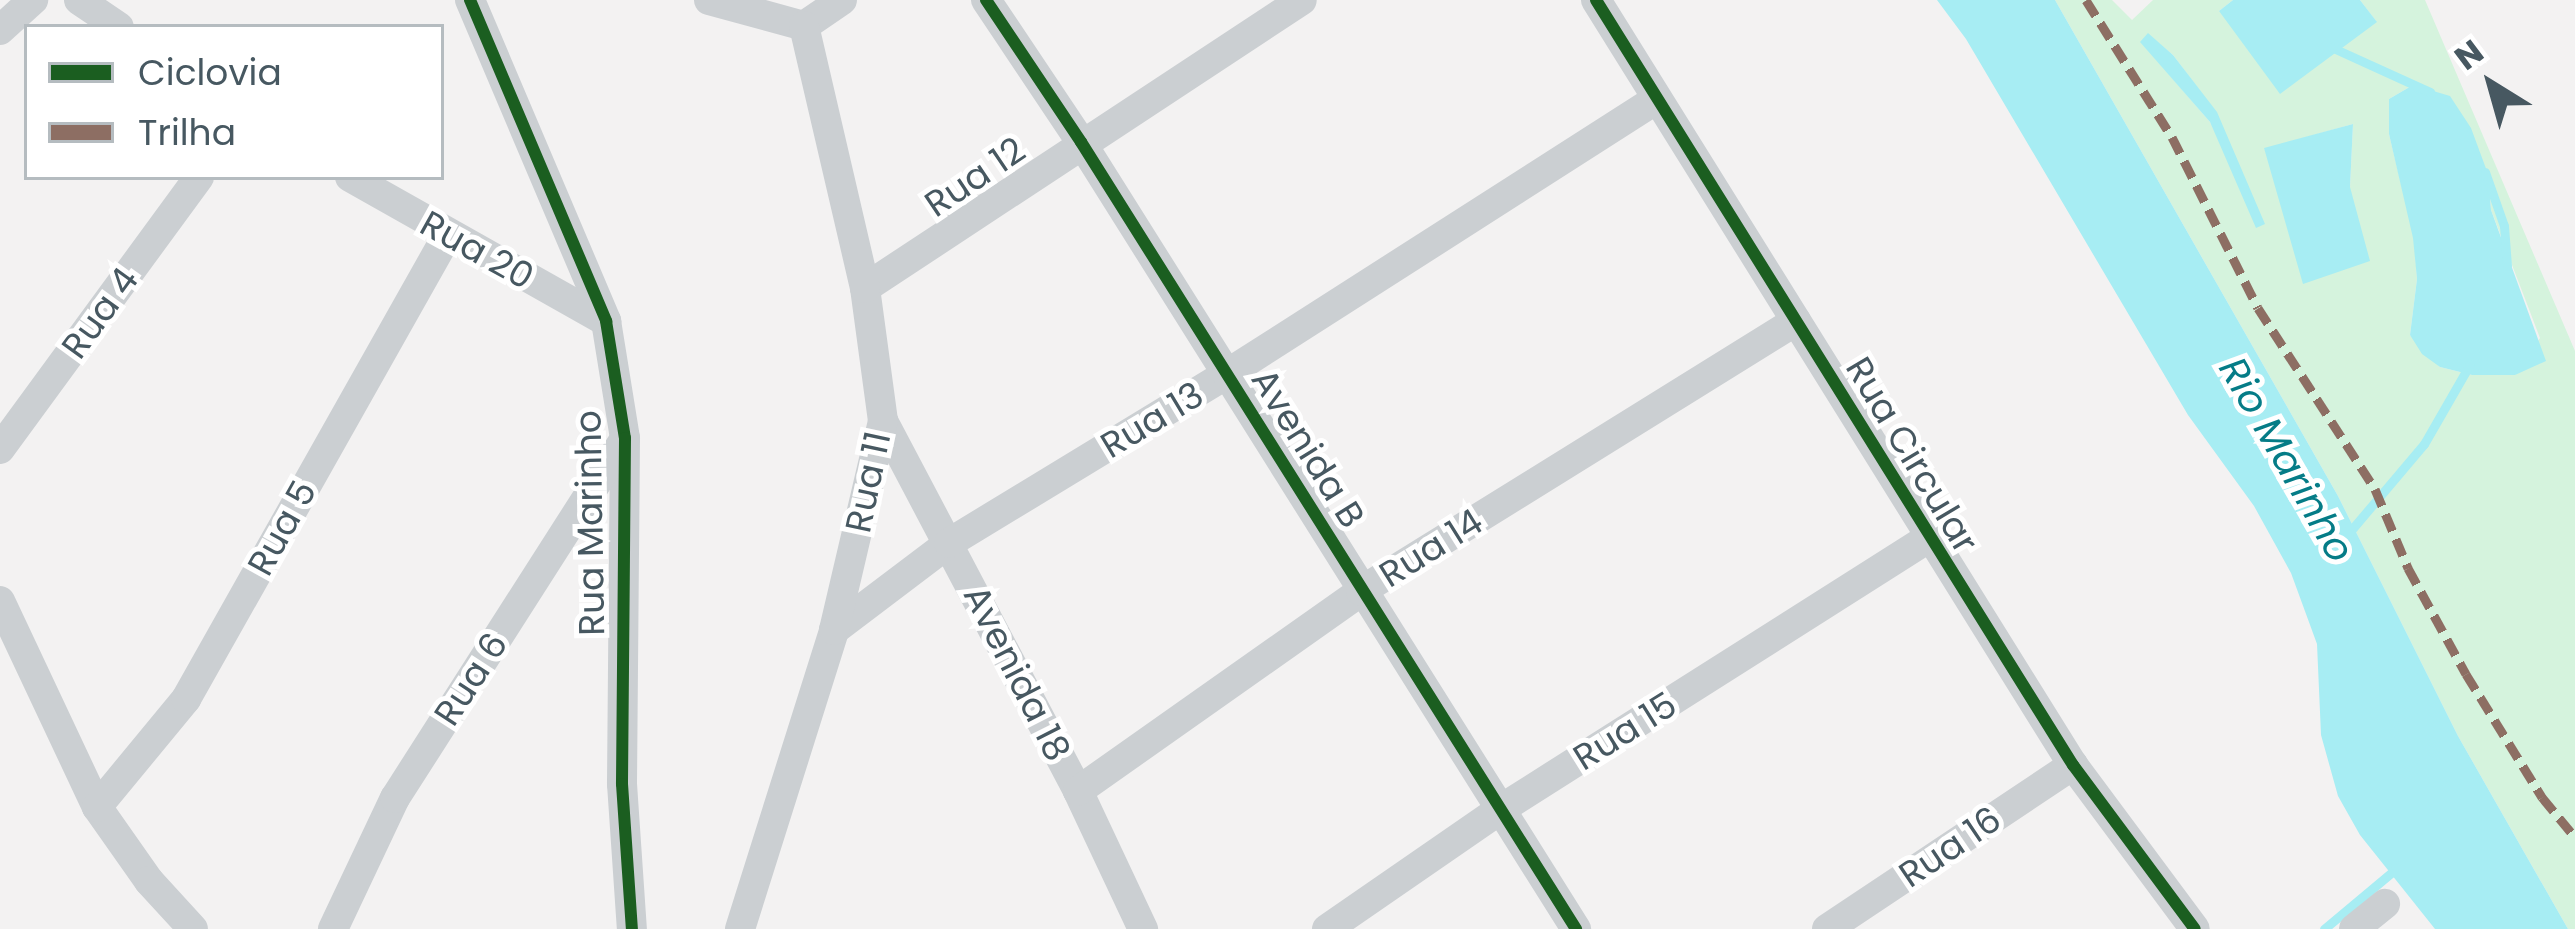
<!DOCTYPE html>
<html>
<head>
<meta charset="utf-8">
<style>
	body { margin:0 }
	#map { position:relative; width:2575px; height:929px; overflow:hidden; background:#f3f2f2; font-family:Poppins,sans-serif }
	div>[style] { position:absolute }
	.green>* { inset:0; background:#d5f3dd }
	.water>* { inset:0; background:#a7edf3 }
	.stream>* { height:9px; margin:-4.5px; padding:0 4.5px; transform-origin:4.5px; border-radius:4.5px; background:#a7edf3 }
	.minor>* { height:30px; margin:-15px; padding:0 15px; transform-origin:15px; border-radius:15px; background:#cbcfd2 }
	.quiet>* { height:9px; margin-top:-4.5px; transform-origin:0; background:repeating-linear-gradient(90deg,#8d6e63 0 18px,transparent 0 27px) }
	.cycleway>* { height:12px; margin:-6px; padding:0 6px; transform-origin:6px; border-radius:6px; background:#1b5e20 }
	span { translate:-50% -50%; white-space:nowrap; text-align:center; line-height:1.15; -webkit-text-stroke:10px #fff; paint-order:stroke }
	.street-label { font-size:36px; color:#475861 }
	.water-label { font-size:39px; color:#057c87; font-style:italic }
	.legend { position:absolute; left:24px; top:24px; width:420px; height:156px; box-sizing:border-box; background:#fff; border:3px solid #b5bcc0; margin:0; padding:15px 21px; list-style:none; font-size:36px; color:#475861 }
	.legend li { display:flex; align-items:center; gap:24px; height:60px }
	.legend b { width:60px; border:3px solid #b5bcc0 }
	.north { position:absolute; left:2431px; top:24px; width:120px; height:120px; -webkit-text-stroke:9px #fff; paint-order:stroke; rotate:323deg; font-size:33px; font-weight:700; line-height:48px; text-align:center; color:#475861 }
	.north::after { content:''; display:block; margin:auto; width:42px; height:54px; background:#475861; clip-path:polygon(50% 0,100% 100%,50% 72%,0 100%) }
</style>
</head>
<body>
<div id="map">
	<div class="green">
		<i style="clip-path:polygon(evenodd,2055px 0,2112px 0,2132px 20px,2153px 0,2233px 0,2219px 11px,2376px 21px,2360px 0,2425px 0,2575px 351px,2575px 929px,2568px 929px,2458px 736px,2338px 496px,2055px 0,2148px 34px,2173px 55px,2216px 112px,2264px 224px,2210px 122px,2141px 42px,2148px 34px,2055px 0,2413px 85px,2488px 174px,2491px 210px,2540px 338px,2515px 375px,2472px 375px,2440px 367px,2410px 335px,2417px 279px,2414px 238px,2389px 134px,2389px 99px,2413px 85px,2055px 0,2353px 124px,2350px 187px,2264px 149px,2353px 124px)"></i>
	</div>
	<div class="water">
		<i style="clip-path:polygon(1937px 0,2055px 0,2338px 496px,2458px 736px,2568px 929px,2435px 929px,2360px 835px,2338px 796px,2321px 735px,2317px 644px,2291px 573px,2254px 506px,2188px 415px,1966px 39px)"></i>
		<i style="clip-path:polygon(2233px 0,2360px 0,2377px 22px,2280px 94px,2219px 11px)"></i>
		<i style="clip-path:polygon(2148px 33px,2173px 55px,2217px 112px,2265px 224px,2256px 228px,2210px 122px,2140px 42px)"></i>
		<i style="clip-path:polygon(2413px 85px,2450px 96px,2471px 128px,2488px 174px,2491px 210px,2546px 361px,2515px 375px,2472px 375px,2440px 367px,2422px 354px,2410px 335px,2417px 279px,2413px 238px,2389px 134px,2389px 99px)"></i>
		<i style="clip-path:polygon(2353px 124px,2350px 187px,2370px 261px,2303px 284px,2264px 148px)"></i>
	</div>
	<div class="stream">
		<i style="left:2331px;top:47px;width:109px;rotate:24.4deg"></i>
		<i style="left:2485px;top:172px;width:57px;rotate:70.6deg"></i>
		<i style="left:2504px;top:226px;width:40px;rotate:85.7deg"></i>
		<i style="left:2347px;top:535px;width:119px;rotate:-49.8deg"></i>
		<i style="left:2424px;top:444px;width:92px;rotate:-60.1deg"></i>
		<i style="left:2324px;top:929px;width:95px;rotate:-39.9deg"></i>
	</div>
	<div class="minor">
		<i style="left:79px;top:0;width:48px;rotate:34deg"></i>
		<i style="left:470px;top:0;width:349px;rotate:67deg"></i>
		<i style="left:606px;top:321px;width:119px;rotate:80.8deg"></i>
		<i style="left:625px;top:438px;width:346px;rotate:90.5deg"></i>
		<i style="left:622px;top:784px;width:145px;rotate:86.1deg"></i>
		<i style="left:709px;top:0;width:98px;rotate:15.3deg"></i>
		<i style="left:986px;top:0;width:171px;rotate:56.2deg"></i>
		<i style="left:1081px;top:142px;width:930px;rotate:57.83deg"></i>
		<i style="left:1596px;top:0;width:902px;rotate:58.06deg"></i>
		<i style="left:2073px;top:765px;width:204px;rotate:53.4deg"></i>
		<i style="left:804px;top:26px;width:46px;rotate:-34.4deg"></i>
		<i style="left:0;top:30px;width:45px;rotate:-42.3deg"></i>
		<i style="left:350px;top:177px;width:294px;rotate:29.4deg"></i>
		<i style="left:865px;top:288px;width:523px;rotate:-33.39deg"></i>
		<i style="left:883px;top:421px;width:418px;rotate:62.2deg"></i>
		<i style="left:1078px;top:791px;width:153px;rotate:64.8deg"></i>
		<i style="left:0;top:449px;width:337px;rotate:-53.8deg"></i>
		<i style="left:0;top:601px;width:228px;rotate:64.8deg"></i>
		<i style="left:97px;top:807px;width:90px;rotate:54.9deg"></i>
		<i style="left:149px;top:881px;width:65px;rotate:47.5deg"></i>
		<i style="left:834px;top:630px;width:144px;rotate:-37.1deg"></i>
		<i style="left:949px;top:543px;width:325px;rotate:-31.3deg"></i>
		<i style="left:1227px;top:374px;width:510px;rotate:-32.6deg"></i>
		<i style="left:1078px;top:791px;width:347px;rotate:-35.2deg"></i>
		<i style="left:1361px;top:591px;width:512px;rotate:-31.83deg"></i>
		<i style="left:97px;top:807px;width:140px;rotate:-50.5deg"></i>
		<i style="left:186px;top:699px;width:531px;rotate:-60.59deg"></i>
		<i style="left:333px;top:929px;width:145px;rotate:-64.7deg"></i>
		<i style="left:395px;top:798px;width:425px;rotate:-57.4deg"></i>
		<i style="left:740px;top:929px;width:313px;rotate:-72.5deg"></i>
		<i style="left:834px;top:630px;width:215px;rotate:-76.8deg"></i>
		<i style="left:883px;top:421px;width:134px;rotate:-97.7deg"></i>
		<i style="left:865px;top:288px;width:269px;rotate:-103.1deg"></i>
		<i style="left:1327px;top:929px;width:211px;rotate:-34.6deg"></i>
		<i style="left:1501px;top:809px;width:504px;rotate:-32.37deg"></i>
		<i style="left:1827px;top:929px;width:296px;rotate:-33.7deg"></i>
		<i style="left:2354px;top:929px;width:40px;rotate:-39deg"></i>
	</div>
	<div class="quiet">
		<i style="left:2086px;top:0;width:162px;rotate:57.9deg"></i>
		<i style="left:2172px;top:137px;width:191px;rotate:63.3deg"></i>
		<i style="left:2258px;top:308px;width:216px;rotate:57.1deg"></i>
		<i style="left:2375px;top:489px;width:86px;rotate:67.3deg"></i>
		<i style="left:2408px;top:568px;width:121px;rotate:61.3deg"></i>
		<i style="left:2466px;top:674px;width:145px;rotate:58.3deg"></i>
		<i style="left:2542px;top:797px;width:52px;rotate:50.5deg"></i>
	</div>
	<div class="cycleway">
		<i style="left:470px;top:0;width:349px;rotate:67deg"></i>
		<i style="left:606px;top:321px;width:119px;rotate:80.8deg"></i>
		<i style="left:625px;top:438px;width:346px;rotate:90.5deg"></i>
		<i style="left:622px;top:784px;width:145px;rotate:86.1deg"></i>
		<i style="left:986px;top:0;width:171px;rotate:56.2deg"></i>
		<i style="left:1081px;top:142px;width:930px;rotate:57.83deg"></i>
		<i style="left:1596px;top:0;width:902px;rotate:58.06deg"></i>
		<i style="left:2073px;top:765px;width:204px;rotate:53.4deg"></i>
	</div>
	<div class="street-label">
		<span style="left:975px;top:177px;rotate:-34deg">Rua 12</span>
		<span style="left:477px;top:250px;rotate:29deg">Rua 20</span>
		<span style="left:100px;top:313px;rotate:-54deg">Rua 4</span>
		<span style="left:1152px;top:420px;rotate:-31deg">Rua 13</span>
		<span style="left:1308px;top:448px;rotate:58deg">Avenida B</span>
		<span style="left:1912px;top:455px;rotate:59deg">Rua Circular</span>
		<span style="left:868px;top:482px;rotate:-78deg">Rua 11</span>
		<span style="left:590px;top:523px;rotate:-91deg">Rua Marinho</span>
		<span style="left:282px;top:528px;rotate:-61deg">Rua 5</span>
		<span style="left:1431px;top:548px;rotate:-32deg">Rua 14</span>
		<span style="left:1017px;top:673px;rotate:63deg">Avenida 18</span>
		<span style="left:471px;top:679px;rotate:-57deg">Rua 6</span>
		<span style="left:1625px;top:731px;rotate:-32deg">Rua 15</span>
		<span style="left:1950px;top:847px;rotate:-34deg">Rua 16</span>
	</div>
	<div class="water-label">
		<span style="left:2286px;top:460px;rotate:60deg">Rio Marinho</span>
	</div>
	<ul class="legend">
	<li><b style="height:15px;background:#1b5e20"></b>Ciclovia</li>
	<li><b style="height:15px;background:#8d6e63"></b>Trilha</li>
	</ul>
	<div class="north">N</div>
</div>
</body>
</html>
